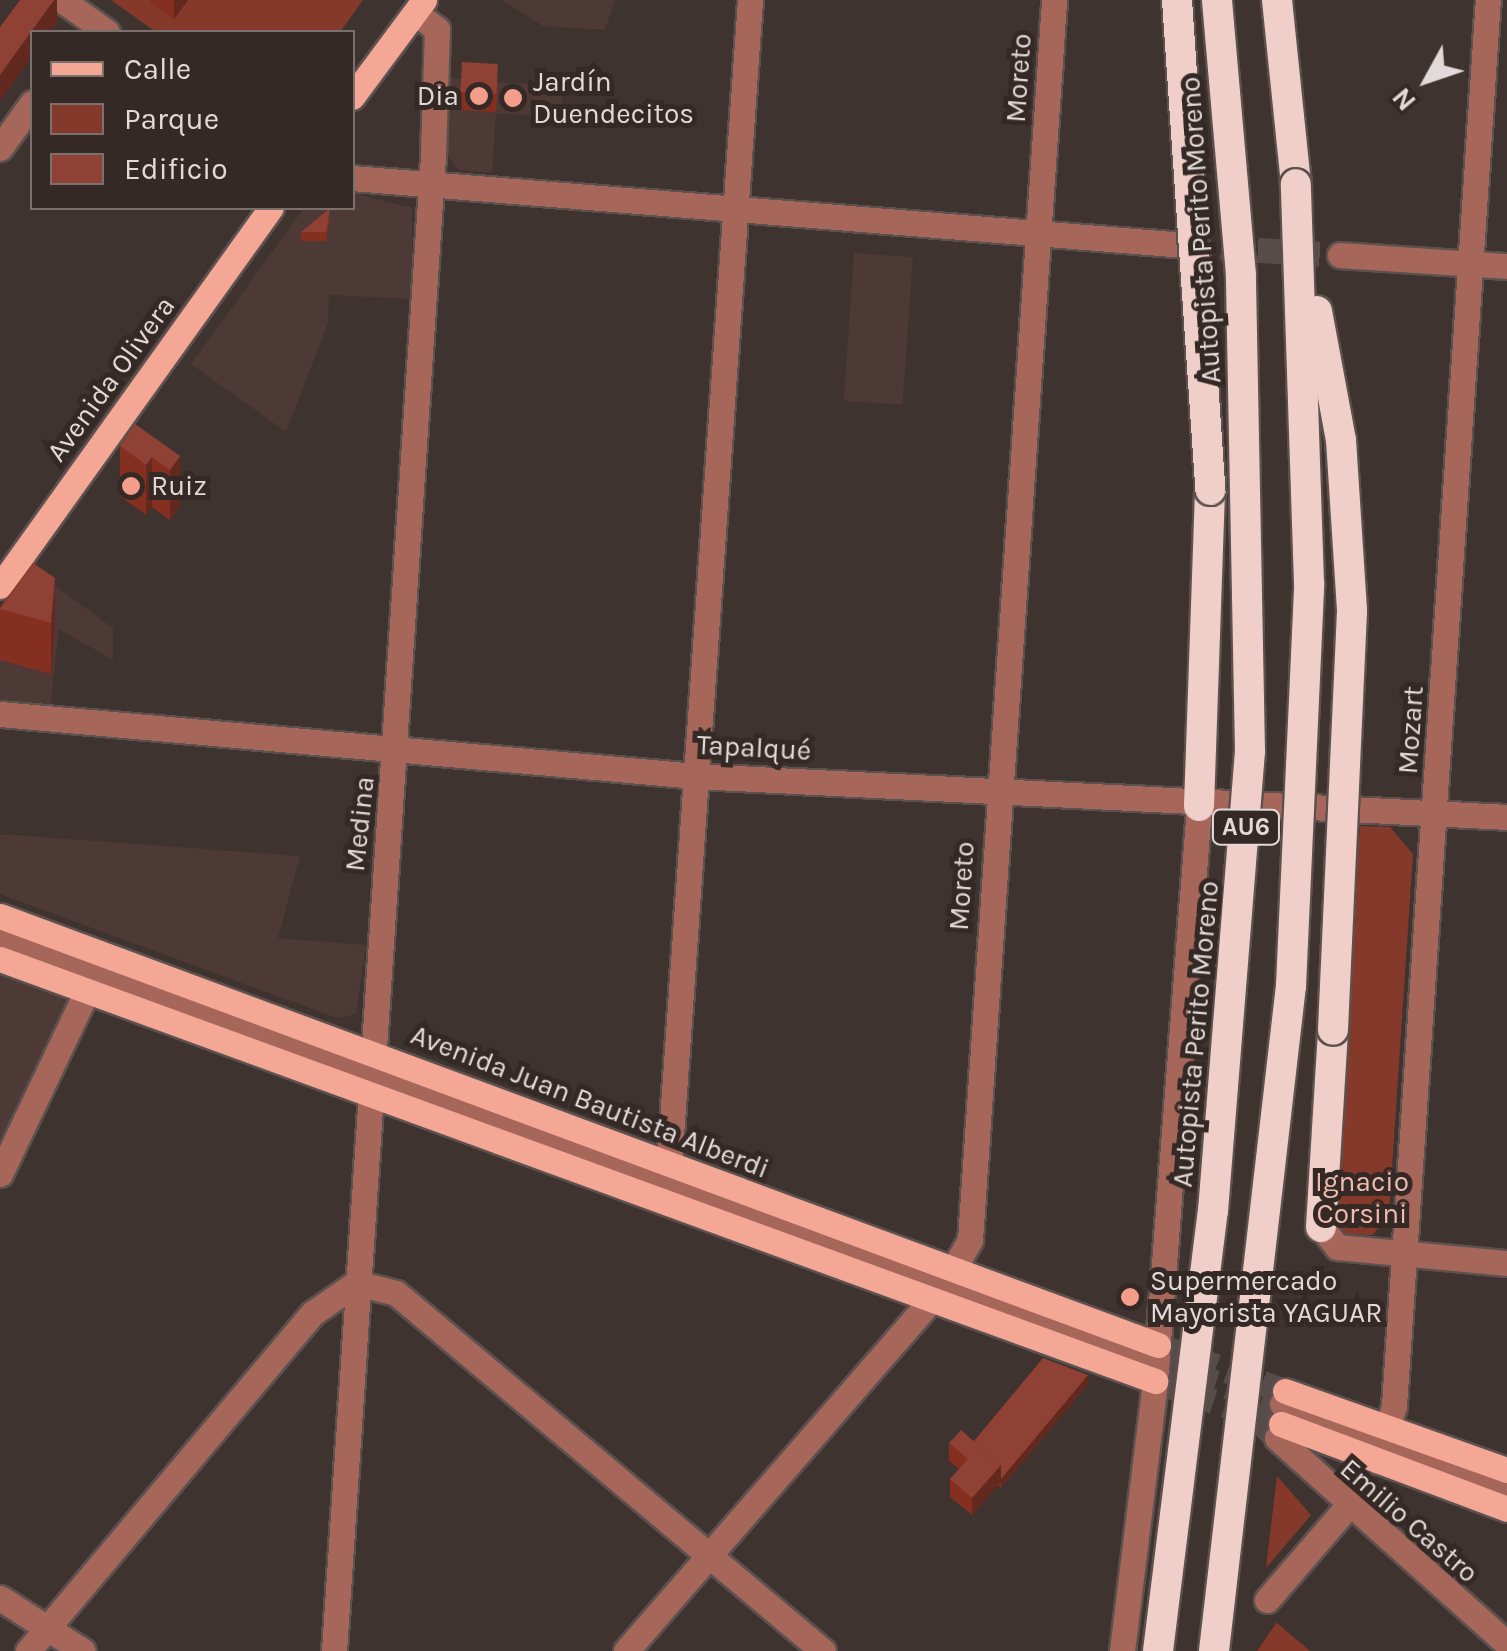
<!DOCTYPE html>
<html>
<head>
<meta charset="utf-8">
<style>
	body { margin:0 }
	#map { position:relative; width:1507px; height:1651px; overflow:hidden; background:#3f3330; font-family:Karla,sans-serif }
	div>[style] { position:absolute }
	.built>* { inset:0; background:#4d3935; transform-origin:0 0 }
	.green>* { inset:0; background:#85392b }
	.minor-tunnel>* { height:25px; margin-top:-12.5px; transform-origin:0; background:repeating-linear-gradient(90deg,#574c49 0 25px,transparent 0 37px) }
	.major-tunnel>* { height:25px; margin-top:-12.5px; transform-origin:0; background:repeating-linear-gradient(90deg,#574c49 0 25px,transparent 0 37px) }
	.roads { filter:drop-shadow(2px 0 #5c514e) drop-shadow(-2px 0 #5c514e) drop-shadow(0 2px #5c514e) drop-shadow(0 -2px #5c514e) }
	.minor>* { height:25px; margin:-12.5px; padding:0 12.5px; transform-origin:12.5px; border-radius:12.5px; background:#a6675a }
	.major>* { height:25px; margin:-12.5px; padding:0 12.5px; transform-origin:12.5px; border-radius:12.5px; background:#f5a796 }
	.highway>* { height:30px; margin:-15px; padding:0 15px; transform-origin:15px; border-radius:15px; background:#f0cfc8 }
	.bridges { filter:drop-shadow(2px 0 #5c514e) drop-shadow(-2px 0 #5c514e) drop-shadow(0 2px #5c514e) drop-shadow(0 -2px #5c514e) }
	.highway-bridge>* { height:30px; margin:-15px; padding:0 15px; transform-origin:15px; border-radius:15px; background:#f0cfc8 }
	.wall>* { inset:0; background:#842f20 }
	.shaded-wall>* { inset:0; background:#64291e }
	.building>* { inset:0; background:#8e4134; transform-origin:0 0 }
	.dots>* { width:28px; height:28px; translate:-50% -50%; box-sizing:border-box; border:5px solid #352926; border-radius:50% }
	span { translate:-50% -50%; white-space:nowrap; text-align:center; line-height:1.15; -webkit-text-stroke:10px #352926; paint-order:stroke }
	.shield-label span { padding:2px 8px; background:#352926; border:2px solid; border-radius:8px; -webkit-text-stroke-width:0 }
	.shield-label { font-size:25px; color:#e2dad8; font-weight:700 }
	.street-label { font-size:28px; color:#e2dad8 }
	.poi-label { font-size:28px; color:#e2dad8 }
	.left { translate:0 -50%; text-align:left }
	.right { translate:-100% -50%; text-align:right }
	.park-label { font-size:28px; color:#f0bbb0 }
	.legend { position:absolute; left:30px; top:30px; width:325px; height:180px; box-sizing:border-box; background:#352926; border:2px solid #7a706d; margin:0; padding:12px 18px; list-style:none; font-size:30px; color:#e2dad8 }
	.legend li { display:flex; align-items:center; gap:20px; height:50px }
	.legend b { width:50px; border:2px solid #7a706d }
	.north { position:absolute; left:1377px; top:30px; width:100px; height:100px; -webkit-text-stroke:8px #352926; paint-order:stroke; rotate:230deg; font-size:28px; font-weight:700; line-height:40px; text-align:center; color:#e2dad8 }
	.north::after { content:''; display:block; margin:auto; width:35px; height:45px; background:#e2dad8; clip-path:polygon(50% 0,100% 100%,50% 72%,0 100%) }
</style>
</head>
<body>
<div id="map">
	<div class="built">
		<i style="clip-path:polygon(502px 0,615px 0,605px 30px,543px 26px)"></i>
		<i style="clip-path:polygon(449px 78px,563px 87px,561px 117px,496px 113px,492px 173px,458px 170px,445px 152px)"></i>
		<i style="clip-path:polygon(353px 193px,412px 208px,413px 299px,329px 295px,328px 323px,286px 432px,191px 364px,304px 208px,352px 208px)"></i>
		<i style="left:854px;top:253px;width:59px;height:148px;rotate:4deg"></i>
		<i style="clip-path:polygon(40px 575px,113px 628px,113px 660px,59px 629px,50px 707px,0 703px,0 630px)"></i>
		<i style="clip-path:polygon(0 834px,300px 856px,278px 938px,366px 945px,356px 1014px,337px 1018px,0 894px)"></i>
		<i style="clip-path:polygon(0 963px,68px 994px,69px 1007px,0 1154px)"></i>
	</div>
	<div class="green">
		<i style="clip-path:polygon(111px 0,151px 0,174px 19px,188px 0,363px 0,340px 32px,156px 32px)"></i>
		<i style="clip-path:polygon(1360px 826px,1390px 827px,1413px 854px,1389px 1213px,1373px 1235px,1342px 1234px,1332px 1211px)"></i>
		<i style="clip-path:polygon(1277px 1476px,1311px 1515px,1266px 1568px)"></i>
		<i style="clip-path:polygon(1277px 1622px,1277px 1623px,1310px 1651px,1257px 1651px)"></i>
	</div>
	<div class="minor-tunnel">
		<i style="left:1184px;top:245px;width:156px;rotate:3.7deg"></i>
		<i style="left:1157px;top:1363px;width:132px;rotate:18.2deg"></i>
		<i style="left:1254px;top:1415px;width:33px;rotate:45deg"></i>
	</div>
	<div class="major-tunnel">
		<i style="left:1158px;top:1345px;width:135px;rotate:19.9deg"></i>
		<i style="left:1155px;top:1381px;width:133px;rotate:18.8deg"></i>
	</div>
	<div class="roads">
		<div class="minor">
			<i style="left:62px;top:0;width:55px;rotate:35.4deg"></i>
			<i style="left:0;top:148px;width:55px;rotate:-54.6deg"></i>
			<i style="left:352px;top:178px;width:835px;rotate:4.6deg"></i>
			<i style="left:1340px;top:255px;width:167px;rotate:3.8deg"></i>
			<i style="left:0;top:714px;width:699px;rotate:5.09deg"></i>
			<i style="left:696px;top:776px;width:812px;rotate:2.89deg"></i>
			<i style="left:0;top:936px;width:1233px;rotate:20.26deg"></i>
			<i style="left:669px;top:1164px;width:1167px;rotate:-86.02deg"></i>
			<i style="left:0;top:1174px;width:203px;rotate:-64.6deg"></i>
			<i style="left:1321px;top:1227px;width:26px;rotate:51deg"></i>
			<i style="left:1337px;top:1247px;width:171px;rotate:5.4deg"></i>
			<i style="left:1282px;top:1404px;width:240px;rotate:20.2deg"></i>
			<i style="left:1277px;top:1438px;width:309px;rotate:41.8deg"></i>
			<i style="left:1377px;top:1461px;width:58px;rotate:-72.8deg"></i>
			<i style="left:1394px;top:1406px;width:1409px;rotate:-86.18deg"></i>
			<i style="left:0;top:1598px;width:98px;rotate:32.6deg"></i>
			<i style="left:1267px;top:1600px;width:121px;rotate:-49.3deg"></i>
			<i style="left:28px;top:1651px;width:442px;rotate:-49.9deg"></i>
			<i style="left:313px;top:1313px;width:52px;rotate:-34.9deg"></i>
			<i style="left:356px;top:1283px;width:41px;rotate:14deg"></i>
			<i style="left:396px;top:1293px;width:557px;rotate:39.98deg"></i>
			<i style="left:334px;top:1651px;width:1498px;rotate:-86.21deg"></i>
			<i style="left:433px;top:156px;width:127px;rotate:-88.2deg"></i>
			<i style="left:437px;top:29px;width:27px;rotate:-144deg"></i>
			<i style="left:626px;top:1651px;width:486px;rotate:-49deg"></i>
			<i style="left:945px;top:1284px;width:51px;rotate:-60.4deg"></i>
			<i style="left:970px;top:1240px;width:1243px;rotate:-86.12deg"></i>
			<i style="left:1122px;top:1651px;width:272px;rotate:-83deg"></i>
			<i style="left:1155px;top:1381px;width:577px;rotate:-85.62deg"></i>
		</div>
		<div class="major">
			<i style="left:352px;top:97px;width:121px;rotate:-53.4deg"></i>
			<i style="left:0;top:586px;width:465px;rotate:-54.4deg"></i>
			<i style="left:0;top:916px;width:1235px;rotate:20.33deg"></i>
			<i style="left:0;top:959px;width:1230px;rotate:20.07deg"></i>
			<i style="left:1285px;top:1391px;width:236px;rotate:19.6deg"></i>
			<i style="left:1281px;top:1424px;width:241px;rotate:20.6deg"></i>
		</div>
		<div class="highway">
			<i style="left:1277px;top:0;width:185px;rotate:84.1deg"></i>
			<i style="left:1199px;top:806px;width:316px;rotate:-88deg"></i>
			<i style="left:1321px;top:1227px;width:197px;rotate:-86.5deg"></i>
		</div>
	</div>
	<div class="bridges">
		<div class="highway-bridge">
			<i style="left:1177px;top:0;width:491px;rotate:86.1deg"></i>
			<i style="left:1317px;top:311px;width:131px;rotate:79.5deg"></i>
			<i style="left:1341px;top:440px;width:171px;rotate:86.3deg"></i>
			<i style="left:1352px;top:611px;width:419px;rotate:92.6deg"></i>
			<i style="left:1158px;top:1651px;width:443px;rotate:-82.9deg"></i>
			<i style="left:1213px;top:1211px;width:461px;rotate:-85.4deg"></i>
			<i style="left:1250px;top:751px;width:476px;rotate:-91.1deg"></i>
			<i style="left:1241px;top:275px;width:276px;rotate:-95deg"></i>
			<i style="left:1214px;top:1651px;width:669px;rotate:-83.4deg"></i>
			<i style="left:1291px;top:986px;width:403px;rotate:-87.4deg"></i>
			<i style="left:1309px;top:583px;width:399px;rotate:-91.9deg"></i>
		</div>
	</div>
	<div class="wall">
		<i style="clip-path:polygon(150px 0,188px 0,174px 19px,150px 2px)"></i>
		<i style="clip-path:polygon(498px 82px,496px 112px,460px 110px,460px 92px)"></i>
		<i style="clip-path:polygon(330px 217px,326px 241px,301px 241px,301px 232px)"></i>
		<i style="clip-path:polygon(120px 446px,180px 456px,180px 506px,170px 520px,152px 507px,146px 515px,120px 496px)"></i>
		<i style="clip-path:polygon(33px 563px,55px 629px,51px 674px,0 660px,0 607px)"></i>
		<i style="clip-path:polygon(1088px 1384px,1001px 1488px,998px 1485px,972px 1515px,950px 1497px,950px 1479px,959px 1469px,949px 1461px,949px 1443px,974px 1441px)"></i>
	</div>
	<div class="shaded-wall">
		<i style="clip-path:polygon(54px 0,57px 0,57px 23px,50px 32px,32px 32px,32px 56px,0 101px,0 75px)"></i>
		<i style="clip-path:polygon(174px 0,188px 0,174px 19px)"></i>
		<i style="clip-path:polygon(180px 456px,180px 506px,170px 520px,170px 470px)"></i>
		<i style="clip-path:polygon(152px 457px,152px 507px,146px 515px,146px 465px)"></i>
		<i style="clip-path:polygon(55px 578px,55px 629px,51px 674px,51px 623px)"></i>
		<i style="clip-path:polygon(1088px 1375px,1088px 1384px,1001px 1488px,1001px 1482px,972px 1515px,972px 1498px,1001px 1465px)"></i>
	</div>
	<div class="building">
		<i style="clip-path:polygon(20px 0,54px 0,0 75px,0 27px)"></i>
		<i style="left:462px;top:62px;width:36px;height:30px;rotate:3deg"></i>
		<i style="clip-path:polygon(330px 208px,326px 232px,301px 232px)"></i>
		<i style="clip-path:polygon(135px 424px,180px 456px,170px 470px,152px 457px,146px 465px,120px 446px)"></i>
		<i style="clip-path:polygon(33px 563px,55px 578px,51px 623px,0 609px)"></i>
		<i style="clip-path:polygon(1043px 1358px,1088px 1375px,1001px 1479px,1001px 1465px,974px 1441px)"></i>
		<i style="clip-path:polygon(961px 1430px,1001px 1465px,972px 1498px,950px 1479px,968px 1459px,949px 1443px)"></i>
	</div>
	<div class="dots">
		<i style="left:479px;top:96px;background:#f49d8b"></i>
		<i style="left:513px;top:98px;background:#f49d8b"></i>
		<i style="left:131px;top:486px;background:#f49d8b"></i>
		<i style="left:1130px;top:1297px;background:#f49d8b"></i>
	</div>
	<div class="shield-label">
		<span style="left:1246px;top:827px">AU6</span>
	</div>
	<div class="street-label">
		<span style="left:1019px;top:78px;rotate:-86deg">Moreto</span>
		<span style="left:1201px;top:230px;rotate:-94deg">Autopista Perito Moreno</span>
		<span style="left:111px;top:379px;rotate:-54deg">Avenida Olivera</span>
		<span style="left:1411px;top:730px;rotate:-86deg">Mozart</span>
		<span style="left:754px;top:748px;rotate:3deg">Tapalqué</span>
		<span style="left:360px;top:824px;rotate:-84deg">Medina</span>
		<span style="left:962px;top:886px;rotate:-86deg">Moreto</span>
		<span style="left:1196px;top:1034px;rotate:-85deg">Autopista Perito Moreno</span>
		<span style="left:590px;top:1102px;rotate:21deg">Avenida Juan Bautista Alberdi</span>
		<span style="left:1409px;top:1521px;rotate:41deg">Emilio Castro</span>
	</div>
	<div class="poi-label">
		<span class="left" style="left:533px;top:98px">Jardín<br>Duendecitos</span>
		<span class="right" style="left:459px;top:96px">Dia</span>
		<span class="left" style="left:151px;top:486px">Ruiz</span>
		<span class="left" style="left:1150px;top:1297px">Supermercado<br>Mayorista YAGUAR</span>
	</div>
	<div class="park-label">
		<span style="left:1362px;top:1198px">Ignacio<br>Corsini</span>
	</div>
	<ul class="legend">
	<li><b style="height:12px;background:#f5a796"></b>Calle</li>
	<li><b style="height:28px;background:#85392b"></b>Parque</li>
	<li><b style="height:28px;background:#8e4134"></b>Edificio</li>
	</ul>
	<div class="north">N</div>
</div>
</body>
</html>
